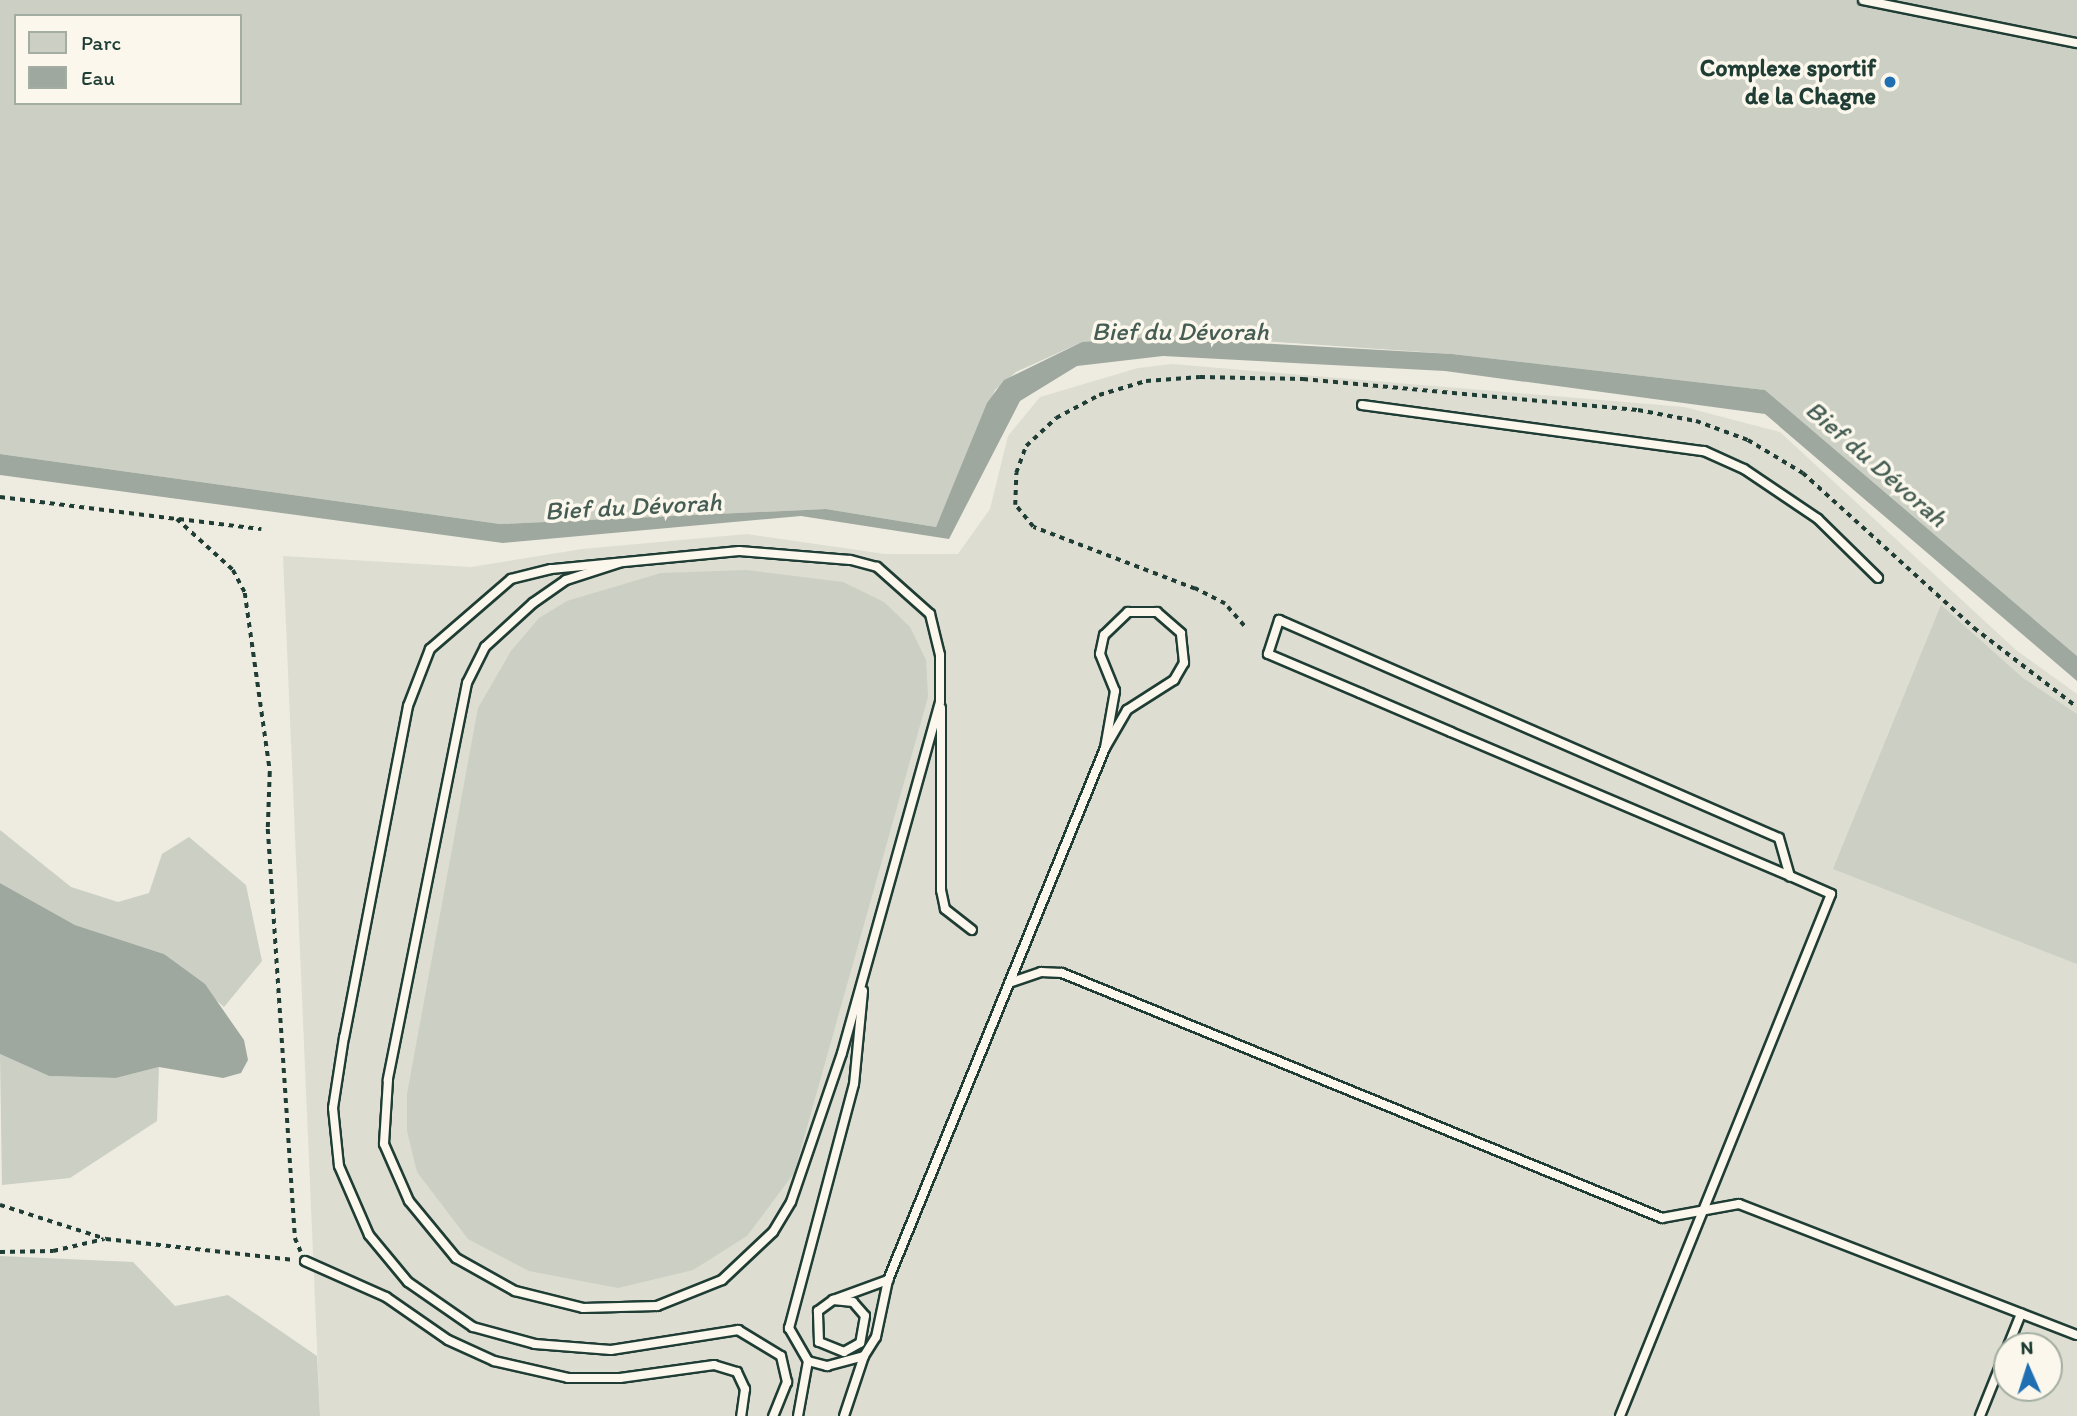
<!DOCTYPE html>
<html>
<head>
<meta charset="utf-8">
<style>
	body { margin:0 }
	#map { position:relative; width:2077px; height:1416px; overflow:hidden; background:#eeece1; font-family:Itim,sans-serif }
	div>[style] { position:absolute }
	.built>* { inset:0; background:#ddddd2 }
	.green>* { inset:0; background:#cbcfc4 }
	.water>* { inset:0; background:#9fa89f }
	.path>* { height:3.5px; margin-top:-1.75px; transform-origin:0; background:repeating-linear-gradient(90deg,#1f3d34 0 5px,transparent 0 10px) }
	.roads { filter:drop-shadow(2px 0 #1f3d34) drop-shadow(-2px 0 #1f3d34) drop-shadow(0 2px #1f3d34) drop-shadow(0 -2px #1f3d34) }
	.service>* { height:8px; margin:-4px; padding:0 4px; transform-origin:4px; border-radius:4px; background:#fbf7ec }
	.dots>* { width:19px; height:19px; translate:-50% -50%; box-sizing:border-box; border:4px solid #fbf7ec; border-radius:50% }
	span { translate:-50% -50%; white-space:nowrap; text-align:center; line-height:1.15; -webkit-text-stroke:7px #fbf7ec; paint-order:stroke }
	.poi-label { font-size:24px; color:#1f3d34; font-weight:700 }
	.right { translate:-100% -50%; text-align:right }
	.water-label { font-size:26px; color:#455d54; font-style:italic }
	.legend { position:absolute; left:14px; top:14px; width:228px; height:91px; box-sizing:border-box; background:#fbf7ec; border:2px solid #a3ada2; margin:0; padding:9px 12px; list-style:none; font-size:21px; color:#1f3d34 }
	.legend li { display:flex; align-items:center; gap:14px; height:35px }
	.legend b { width:35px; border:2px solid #a3ada2 }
	.north { position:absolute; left:1993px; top:1332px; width:70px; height:70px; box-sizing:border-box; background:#fbf7ec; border:2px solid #a3ada2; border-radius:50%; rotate:357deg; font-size:19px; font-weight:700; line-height:28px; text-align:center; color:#1f3d34 }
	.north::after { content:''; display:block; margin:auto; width:24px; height:32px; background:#1f6fb2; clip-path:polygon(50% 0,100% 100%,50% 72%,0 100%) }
</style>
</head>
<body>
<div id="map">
	<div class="built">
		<i style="clip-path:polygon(evenodd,1172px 364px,1684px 407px,1780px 432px,2016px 650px,2077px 694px,2077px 1416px,320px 1416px,283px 556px,471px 567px,582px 549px,747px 534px,885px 554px,958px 554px,990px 509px,1008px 436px,1040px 397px,1138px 368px,1172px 364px,2007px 1346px,2049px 1346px,2049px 1388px,2007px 1388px,2007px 1346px)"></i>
	</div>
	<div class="green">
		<i style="clip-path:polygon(evenodd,0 0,2077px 0,2077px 656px,1765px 390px,1452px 354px,1204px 337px,1082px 342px,1016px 372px,995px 390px,936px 527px,826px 509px,500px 524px,0 454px,0 0,16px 16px,240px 16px,240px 103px,16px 103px,16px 16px)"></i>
		<i style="clip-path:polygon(747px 570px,843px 582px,884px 602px,910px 627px,926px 660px,928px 697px,794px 1173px,747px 1236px,693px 1270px,618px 1288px,529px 1271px,468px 1239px,417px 1172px,407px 1131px,407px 1094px,478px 708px,511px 651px,539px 618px,567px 601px,661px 573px)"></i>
		<i style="clip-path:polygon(1941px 605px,2023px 678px,2077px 714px,2077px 964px,1833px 869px)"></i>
		<i style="clip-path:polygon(0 830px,71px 887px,118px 902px,149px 893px,162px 854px,189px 837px,246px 885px,262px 961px,224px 1007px,164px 954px,75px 925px,0 883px)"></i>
		<i style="clip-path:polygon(0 1054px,49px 1076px,116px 1078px,159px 1067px,157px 1121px,70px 1178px,2px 1185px)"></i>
		<i style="clip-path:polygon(0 1256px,133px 1262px,175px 1306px,228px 1295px,317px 1356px,320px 1416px,0 1416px)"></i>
	</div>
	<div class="water">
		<i style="clip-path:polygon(1152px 337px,1452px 354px,1765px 390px,2077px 656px,2077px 681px,1765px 414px,1445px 371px,1163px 356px,1077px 366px,1020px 401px,949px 539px,801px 516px,503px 543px,0 475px,0 454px,500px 524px,826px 509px,936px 527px,987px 403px,1004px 380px,1082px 342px)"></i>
		<i style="clip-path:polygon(0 883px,75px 925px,164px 954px,205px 984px,244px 1040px,248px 1060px,241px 1073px,223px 1078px,159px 1067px,116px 1078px,49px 1076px,0 1054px)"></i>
	</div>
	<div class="path">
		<i style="left:0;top:497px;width:178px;rotate:7.1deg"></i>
		<i style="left:177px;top:519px;width:76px;rotate:42.3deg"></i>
		<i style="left:233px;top:570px;width:26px;rotate:62deg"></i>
		<i style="left:245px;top:593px;width:181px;rotate:82deg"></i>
		<i style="left:270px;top:772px;width:57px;rotate:92deg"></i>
		<i style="left:268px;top:829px;width:410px;rotate:86.2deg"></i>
		<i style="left:295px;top:1238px;width:15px;rotate:67deg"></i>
		<i style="left:179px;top:519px;width:83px;rotate:7deg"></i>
		<i style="left:1244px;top:626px;width:29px;rotate:-131deg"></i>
		<i style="left:1225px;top:604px;width:34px;rotate:-153deg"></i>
		<i style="left:1195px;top:589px;width:173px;rotate:-159.1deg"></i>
		<i style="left:1033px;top:527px;width:28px;rotate:-129deg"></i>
		<i style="left:1015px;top:505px;width:32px;rotate:-88deg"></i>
		<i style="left:1016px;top:473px;width:29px;rotate:-70deg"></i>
		<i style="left:1026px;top:446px;width:41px;rotate:-43deg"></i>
		<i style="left:1056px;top:418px;width:49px;rotate:-28.1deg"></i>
		<i style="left:1099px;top:395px;width:49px;rotate:-16.6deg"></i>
		<i style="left:1146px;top:381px;width:54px;rotate:-4.2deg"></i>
		<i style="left:1200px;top:377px;width:103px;rotate:1.1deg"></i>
		<i style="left:1303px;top:379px;width:336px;rotate:5.3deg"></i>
		<i style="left:1638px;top:410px;width:59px;rotate:10.7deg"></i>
		<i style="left:1696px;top:421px;width:55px;rotate:20.1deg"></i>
		<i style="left:1748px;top:440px;width:64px;rotate:31deg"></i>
		<i style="left:1803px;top:473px;width:231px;rotate:42.2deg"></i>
		<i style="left:1974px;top:628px;width:130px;rotate:37.5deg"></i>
		<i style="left:0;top:1205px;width:111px;rotate:17.8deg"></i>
		<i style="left:106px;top:1239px;width:187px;rotate:6.4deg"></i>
		<i style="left:0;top:1252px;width:53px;rotate:-1.1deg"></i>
		<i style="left:53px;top:1251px;width:52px;rotate:-13.2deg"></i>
	</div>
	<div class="roads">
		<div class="service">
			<i style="left:1863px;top:0;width:218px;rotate:11.4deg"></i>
			<i style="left:1362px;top:405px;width:345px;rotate:7.7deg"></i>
			<i style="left:1704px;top:451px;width:44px;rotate:24.2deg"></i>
			<i style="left:1744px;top:469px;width:89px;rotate:34deg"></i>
			<i style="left:1818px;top:519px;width:84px;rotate:44.5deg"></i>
			<i style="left:619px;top:563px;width:56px;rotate:162.2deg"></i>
			<i style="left:566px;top:580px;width:40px;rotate:145.1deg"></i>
			<i style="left:533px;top:603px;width:65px;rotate:137.5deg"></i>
			<i style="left:485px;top:647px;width:40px;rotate:116.6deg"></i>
			<i style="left:467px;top:683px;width:405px;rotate:101.3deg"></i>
			<i style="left:388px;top:1080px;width:64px;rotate:93.6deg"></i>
			<i style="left:384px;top:1144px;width:62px;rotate:66.3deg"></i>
			<i style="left:409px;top:1201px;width:74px;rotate:50.5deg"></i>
			<i style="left:456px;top:1258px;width:68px;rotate:29.2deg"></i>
			<i style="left:515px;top:1291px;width:70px;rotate:14deg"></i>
			<i style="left:583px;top:1308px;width:74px;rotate:-1.5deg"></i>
			<i style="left:657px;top:1306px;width:70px;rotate:-21.8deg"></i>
			<i style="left:722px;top:1280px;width:70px;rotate:-43.3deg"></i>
			<i style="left:773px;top:1232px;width:35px;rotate:-59deg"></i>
			<i style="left:791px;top:1202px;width:157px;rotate:-71.1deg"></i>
			<i style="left:842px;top:1053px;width:364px;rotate:-74.4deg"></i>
			<i style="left:940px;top:702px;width:47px;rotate:-90deg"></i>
			<i style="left:940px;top:655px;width:42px;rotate:-103.7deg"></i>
			<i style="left:930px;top:614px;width:71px;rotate:-138.4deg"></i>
			<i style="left:877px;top:567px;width:28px;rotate:-165deg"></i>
			<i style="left:850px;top:560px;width:111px;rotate:-175.4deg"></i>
			<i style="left:739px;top:551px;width:189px;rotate:174.5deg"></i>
			<i style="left:551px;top:569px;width:41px;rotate:166deg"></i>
			<i style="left:511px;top:579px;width:107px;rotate:139.2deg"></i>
			<i style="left:430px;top:649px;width:61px;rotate:111.1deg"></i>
			<i style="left:408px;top:706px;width:337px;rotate:100.9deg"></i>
			<i style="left:344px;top:1037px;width:72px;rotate:98.8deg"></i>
			<i style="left:333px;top:1108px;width:58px;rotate:84.1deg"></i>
			<i style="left:339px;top:1166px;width:75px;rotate:66.5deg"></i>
			<i style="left:369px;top:1235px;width:61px;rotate:50.3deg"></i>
			<i style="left:408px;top:1282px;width:79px;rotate:34.7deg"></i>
			<i style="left:473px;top:1327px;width:64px;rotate:15.3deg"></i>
			<i style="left:535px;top:1344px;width:76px;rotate:4.5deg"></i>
			<i style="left:611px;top:1350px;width:129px;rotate:-8.9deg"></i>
			<i style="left:738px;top:1330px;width:50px;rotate:31.2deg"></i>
			<i style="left:781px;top:1356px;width:27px;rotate:77deg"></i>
			<i style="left:787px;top:1382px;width:37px;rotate:112deg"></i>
			<i style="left:941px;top:708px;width:182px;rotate:90deg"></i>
			<i style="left:941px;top:890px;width:19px;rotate:78deg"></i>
			<i style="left:945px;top:909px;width:34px;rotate:38deg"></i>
			<i style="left:1009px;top:983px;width:34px;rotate:-19deg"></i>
			<i style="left:1041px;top:972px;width:21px;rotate:3deg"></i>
			<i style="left:1062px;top:973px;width:648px;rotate:22.21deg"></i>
			<i style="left:1662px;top:1218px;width:78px;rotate:-10.3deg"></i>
			<i style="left:1739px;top:1204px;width:362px;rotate:21.2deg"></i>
			<i style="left:863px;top:991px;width:93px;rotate:95.5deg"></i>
			<i style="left:854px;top:1084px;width:253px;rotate:104.9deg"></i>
			<i style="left:789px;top:1328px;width:38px;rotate:60deg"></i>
			<i style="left:808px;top:1361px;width:20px;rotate:15deg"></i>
			<i style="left:827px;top:1366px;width:38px;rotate:-15deg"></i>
			<i style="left:864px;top:1356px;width:22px;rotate:-58deg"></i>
			<i style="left:876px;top:1337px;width:58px;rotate:-78.1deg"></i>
			<i style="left:888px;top:1280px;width:575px;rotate:-67.81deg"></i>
			<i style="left:1105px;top:748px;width:44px;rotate:-59.9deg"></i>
			<i style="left:1127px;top:710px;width:56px;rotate:-32.6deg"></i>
			<i style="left:1174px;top:680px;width:20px;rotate:-60deg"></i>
			<i style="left:1184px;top:663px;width:30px;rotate:-96deg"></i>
			<i style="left:1181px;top:633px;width:32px;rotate:-139deg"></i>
			<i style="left:1157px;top:612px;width:29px;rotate:180deg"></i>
			<i style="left:1128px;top:612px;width:33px;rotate:136deg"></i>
			<i style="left:1104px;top:635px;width:19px;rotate:102deg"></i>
			<i style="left:1100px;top:654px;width:40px;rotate:68deg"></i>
			<i style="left:1115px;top:691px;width:58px;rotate:100deg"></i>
			<i style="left:305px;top:1261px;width:89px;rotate:24deg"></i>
			<i style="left:386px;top:1297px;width:75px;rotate:34.7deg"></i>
			<i style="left:448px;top:1340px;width:51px;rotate:24.5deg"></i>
			<i style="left:494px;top:1361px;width:76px;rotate:12.9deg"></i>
			<i style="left:568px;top:1378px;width:52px"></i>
			<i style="left:620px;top:1378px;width:95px;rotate:-7.9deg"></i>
			<i style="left:714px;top:1365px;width:24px;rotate:17deg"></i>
			<i style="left:737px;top:1372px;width:19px;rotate:65deg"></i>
			<i style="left:745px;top:1389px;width:27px;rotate:98deg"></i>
			<i style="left:833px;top:1300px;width:20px;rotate:6deg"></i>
			<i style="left:853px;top:1302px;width:18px;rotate:49deg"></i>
			<i style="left:865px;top:1316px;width:27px;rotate:100deg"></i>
			<i style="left:860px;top:1343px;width:18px;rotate:151deg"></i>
			<i style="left:844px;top:1352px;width:27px;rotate:-158deg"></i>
			<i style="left:819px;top:1342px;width:31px;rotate:-92deg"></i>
			<i style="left:818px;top:1311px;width:19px;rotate:-36deg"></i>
			<i style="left:833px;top:1300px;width:59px;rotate:-20deg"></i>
			<i style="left:2008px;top:1346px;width:35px;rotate:-68deg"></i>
			<i style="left:798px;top:1416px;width:56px;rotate:-79.7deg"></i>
			<i style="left:844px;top:1416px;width:63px;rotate:-71.6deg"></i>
			<i style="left:1620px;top:1416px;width:563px;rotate:-67.99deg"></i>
			<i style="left:1831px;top:894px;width:45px;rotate:-156.3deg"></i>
			<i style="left:1790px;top:876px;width:368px;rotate:-157deg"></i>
			<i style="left:1451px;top:732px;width:99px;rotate:-156.8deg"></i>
			<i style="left:1360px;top:693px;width:100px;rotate:-157deg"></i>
			<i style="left:1268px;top:654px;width:36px;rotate:-72deg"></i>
			<i style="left:1279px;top:620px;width:545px;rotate:23.56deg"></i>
			<i style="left:1779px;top:838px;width:40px;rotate:74deg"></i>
			<i style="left:1980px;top:1416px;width:72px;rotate:-68.1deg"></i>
		</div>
	</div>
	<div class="dots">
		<i style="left:1890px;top:82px;background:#1f6fb2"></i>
	</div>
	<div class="poi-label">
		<span class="right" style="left:1876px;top:82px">Complexe sportif<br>de la Chagne</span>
	</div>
	<div class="water-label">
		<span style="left:1180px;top:332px">Bief du Dévorah</span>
		<span style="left:1876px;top:464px;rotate:41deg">Bief du Dévorah</span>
		<span style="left:633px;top:507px;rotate:-3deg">Bief du Dévorah</span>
	</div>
	<ul class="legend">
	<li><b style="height:19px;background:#cbcfc4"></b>Parc</li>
	<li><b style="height:19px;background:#9fa89f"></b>Eau</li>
	</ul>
	<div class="north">N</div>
</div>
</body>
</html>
